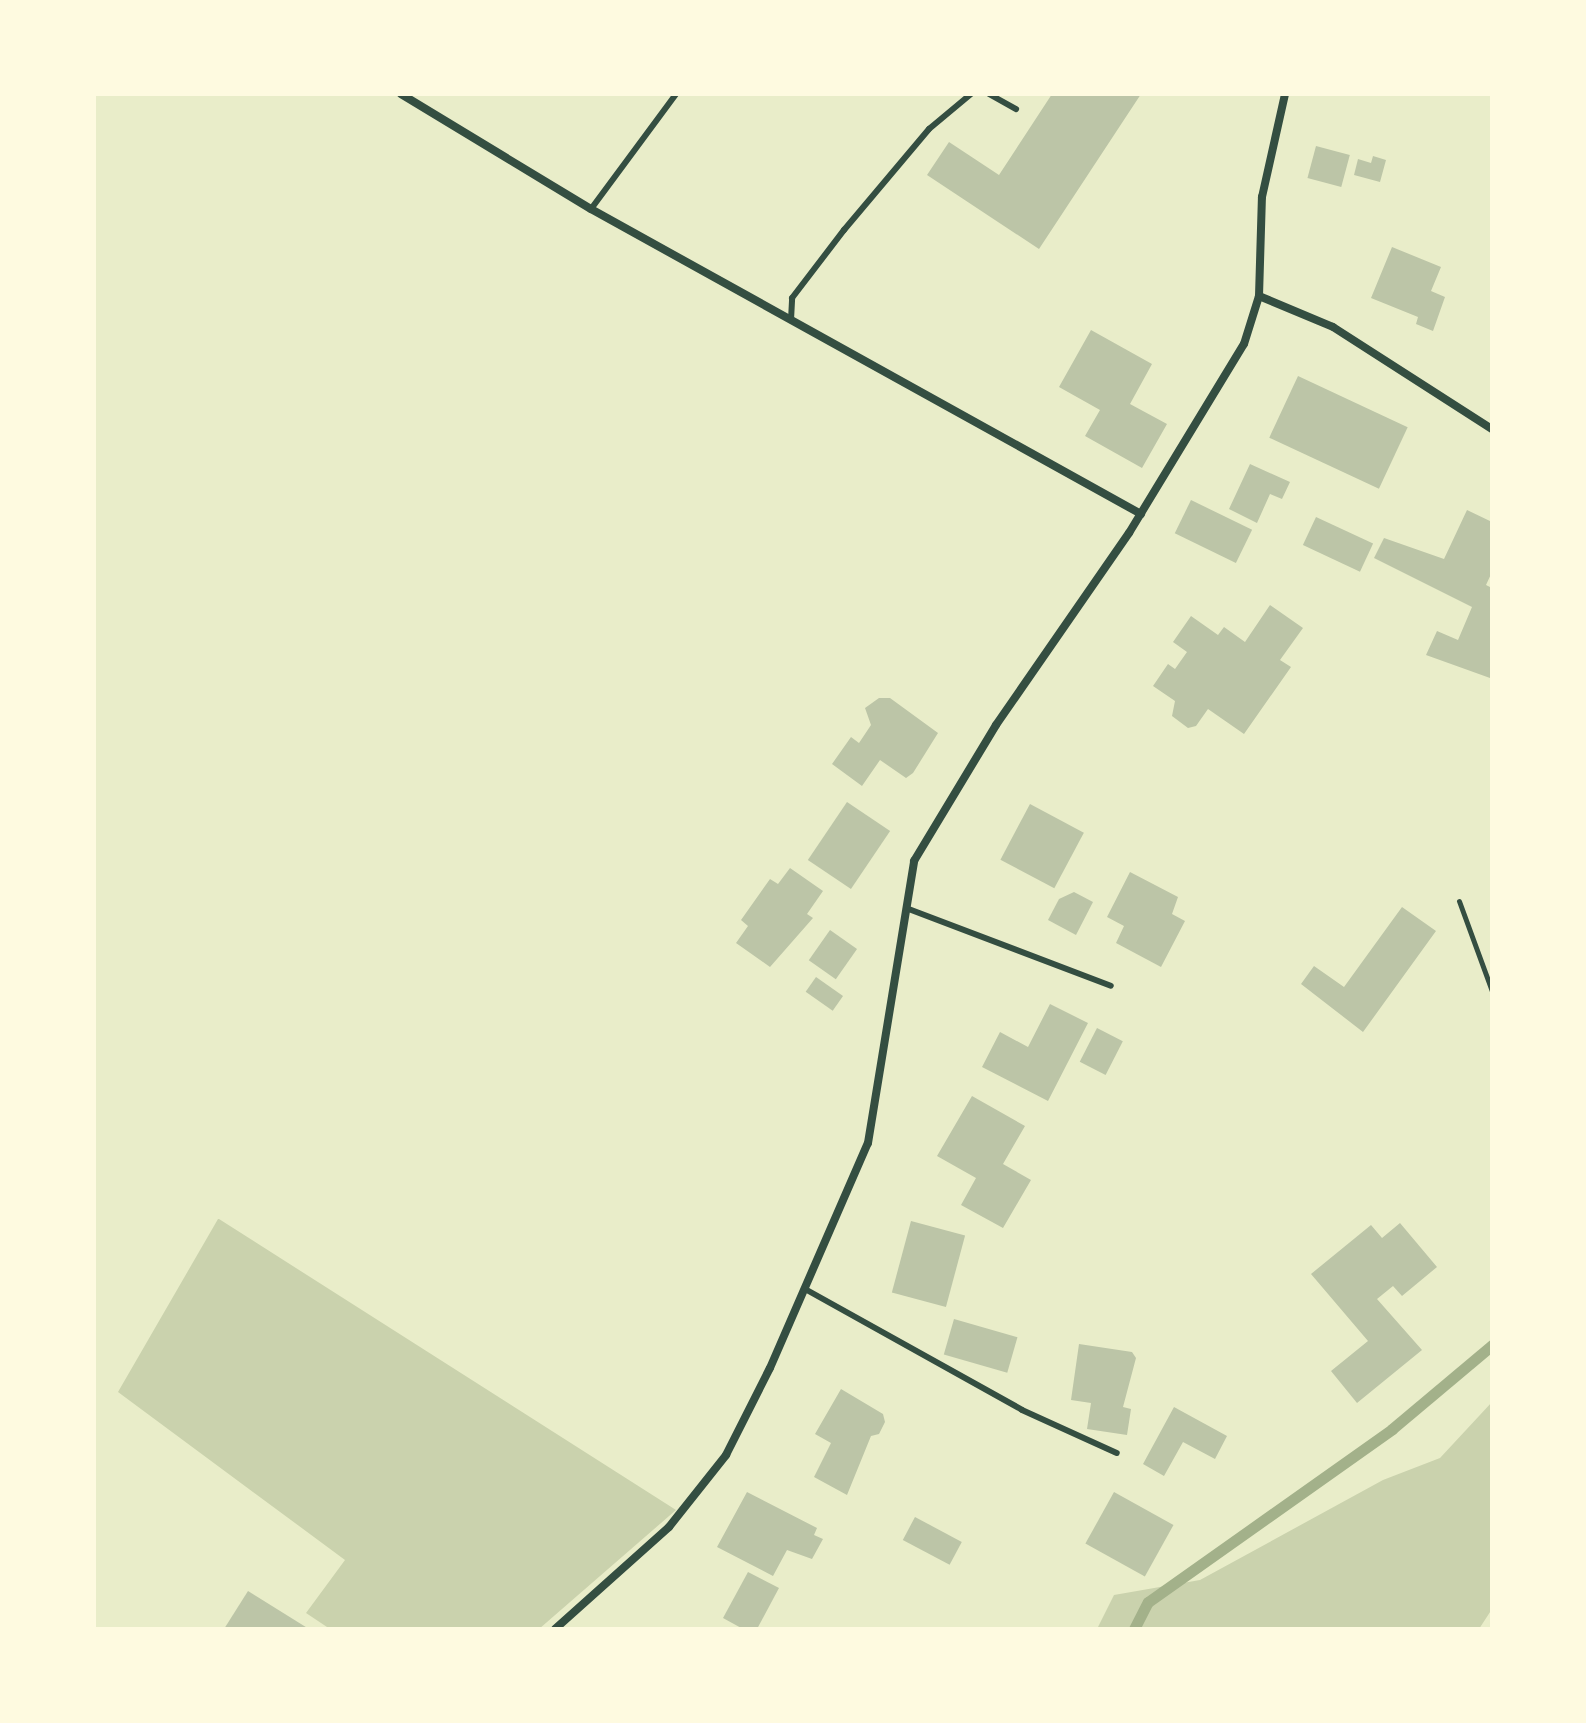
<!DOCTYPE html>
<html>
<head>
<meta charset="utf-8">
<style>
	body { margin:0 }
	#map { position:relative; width:1586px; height:1723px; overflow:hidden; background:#e9edc9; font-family:"PT Sans",sans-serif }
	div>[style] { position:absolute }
	.green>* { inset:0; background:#cad2ad }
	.stream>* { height:11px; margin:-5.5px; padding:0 5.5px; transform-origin:5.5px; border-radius:5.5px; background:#a3b18a }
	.building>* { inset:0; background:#bcc5a7; transform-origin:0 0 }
	.path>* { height:5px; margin:-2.5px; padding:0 2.5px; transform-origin:2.5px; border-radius:2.5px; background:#344e41 }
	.service>* { height:6px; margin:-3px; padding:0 3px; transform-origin:3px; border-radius:3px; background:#344e41 }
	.minor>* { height:8px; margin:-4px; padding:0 4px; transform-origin:4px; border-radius:4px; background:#344e41 }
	span { translate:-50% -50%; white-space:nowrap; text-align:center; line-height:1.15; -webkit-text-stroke:8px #fefae0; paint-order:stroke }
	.frame { position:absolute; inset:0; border:96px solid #fefae0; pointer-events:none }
</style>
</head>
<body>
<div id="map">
	<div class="green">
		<i style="clip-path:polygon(218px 1219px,219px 1219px,676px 1510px,539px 1629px,330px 1629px,306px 1613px,345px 1560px,118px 1392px)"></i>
		<i style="clip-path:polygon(1492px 1402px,1492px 1609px,1479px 1629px,1097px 1629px,1114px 1595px,1200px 1580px,1383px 1480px,1440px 1458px)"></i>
	</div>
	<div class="stream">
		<i style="left:1134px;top:1629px;width:30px;rotate:-63deg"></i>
		<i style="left:1148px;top:1602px;width:299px;rotate:-35.3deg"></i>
		<i style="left:1392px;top:1429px;width:131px;rotate:-40deg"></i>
	</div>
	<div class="building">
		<i style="clip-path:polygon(1052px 94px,1141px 94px,1039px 249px,927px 175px,949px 142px,999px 175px)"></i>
		<i style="left:1316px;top:146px;width:35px;height:33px;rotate:15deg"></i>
		<i style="clip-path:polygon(1373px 156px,1386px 160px,1380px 182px,1354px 175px,1358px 159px,1371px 163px)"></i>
		<i style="clip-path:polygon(1392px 247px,1441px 267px,1431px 291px,1445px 297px,1433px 331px,1416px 324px,1418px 317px,1371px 298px)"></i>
		<i style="clip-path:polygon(1091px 330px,1152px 364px,1130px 404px,1167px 424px,1142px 468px,1085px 436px,1100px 410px,1059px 387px)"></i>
		<i style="left:1298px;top:376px;width:121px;height:68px;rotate:25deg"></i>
		<i style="clip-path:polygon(1250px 464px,1290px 482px,1282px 499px,1270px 494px,1257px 523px,1229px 509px)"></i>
		<i style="left:1191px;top:500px;width:68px;height:37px;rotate:26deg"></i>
		<i style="clip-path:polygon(1467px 510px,1492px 522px,1492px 572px,1486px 585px,1492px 588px,1490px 678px,1426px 655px,1437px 631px,1458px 640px,1472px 607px,1374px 558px,1384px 538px,1444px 559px)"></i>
		<i style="left:1316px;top:517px;width:63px;height:31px;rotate:25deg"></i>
		<i style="clip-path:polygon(1270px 605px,1303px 628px,1280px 660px,1291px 667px,1244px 734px,1208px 709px,1196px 726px,1188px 728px,1172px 716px,1175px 701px,1153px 686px,1168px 664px,1175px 669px,1187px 652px,1173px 642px,1191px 616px,1218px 635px,1224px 627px,1245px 642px)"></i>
		<i style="clip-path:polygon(879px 698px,890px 698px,938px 733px,913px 773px,906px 778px,880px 760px,862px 786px,832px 764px,851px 737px,859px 743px,871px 725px,865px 708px)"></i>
		<i style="left:847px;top:802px;width:52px;height:70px;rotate:34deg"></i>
		<i style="left:1030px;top:804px;width:61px;height:63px;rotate:28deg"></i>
		<i style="clip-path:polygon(790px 868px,823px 891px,807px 914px,813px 918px,770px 967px,736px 943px,748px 926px,741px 920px,770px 879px,778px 884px)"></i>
		<i style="clip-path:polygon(1130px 872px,1178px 897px,1172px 914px,1185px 921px,1161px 967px,1116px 943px,1124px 926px,1107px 917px)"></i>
		<i style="clip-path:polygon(1074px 892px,1093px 902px,1076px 935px,1048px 920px,1059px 899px)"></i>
		<i style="clip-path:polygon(1402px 907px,1436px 931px,1363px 1032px,1301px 984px,1314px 966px,1344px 987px)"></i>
		<i style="left:830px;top:930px;width:33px;height:37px;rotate:35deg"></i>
		<i style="left:816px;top:977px;width:33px;height:18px;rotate:35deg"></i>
		<i style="clip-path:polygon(1050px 1004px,1088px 1023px,1048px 1101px,982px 1067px,1000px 1032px,1028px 1047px)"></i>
		<i style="left:1097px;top:1028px;width:29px;height:38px;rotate:27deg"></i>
		<i style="clip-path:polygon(972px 1096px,1025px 1126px,1003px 1164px,1031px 1180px,1003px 1228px,961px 1205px,976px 1178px,937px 1156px)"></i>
		<i style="left:911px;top:1221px;width:56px;height:74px;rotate:15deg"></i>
		<i style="clip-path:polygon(1400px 1223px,1437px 1267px,1402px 1296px,1393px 1286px,1377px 1299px,1422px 1350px,1357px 1403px,1331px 1371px,1368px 1341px,1311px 1274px,1371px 1225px,1382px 1238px)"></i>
		<i style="left:954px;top:1319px;width:66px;height:37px;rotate:16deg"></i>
		<i style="clip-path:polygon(1079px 1344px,1132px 1352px,1136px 1358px,1123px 1407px,1131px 1409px,1127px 1435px,1087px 1429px,1091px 1403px,1071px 1400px)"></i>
		<i style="clip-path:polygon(841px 1389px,883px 1414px,885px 1422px,879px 1434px,871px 1436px,847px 1495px,814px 1477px,831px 1443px,815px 1434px)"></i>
		<i style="clip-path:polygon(1174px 1407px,1227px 1436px,1215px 1459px,1183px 1442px,1164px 1476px,1143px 1464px)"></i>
		<i style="clip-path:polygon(747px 1492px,817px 1528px,814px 1535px,823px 1539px,812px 1559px,787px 1550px,773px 1576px,717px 1547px)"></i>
		<i style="left:1114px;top:1492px;width:68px;height:59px;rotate:29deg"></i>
		<i style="left:915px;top:1517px;width:53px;height:26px;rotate:28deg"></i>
		<i style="clip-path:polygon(748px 1572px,779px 1588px,757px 1629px,743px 1629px,723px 1618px)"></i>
		<i style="clip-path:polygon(248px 1591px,309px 1629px,224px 1629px)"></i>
	</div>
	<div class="path">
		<i style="left:1459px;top:901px;width:96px;rotate:69.9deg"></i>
	</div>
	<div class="service">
		<i style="left:989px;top:94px;width:31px;rotate:29deg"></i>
		<i style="left:591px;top:209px;width:143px;rotate:-53.5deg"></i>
		<i style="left:791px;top:320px;width:22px;rotate:-87deg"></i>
		<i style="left:792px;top:298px;width:86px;rotate:-52.6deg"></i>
		<i style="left:844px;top:230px;width:132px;rotate:-49.9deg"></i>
		<i style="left:929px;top:129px;width:55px;rotate:-39.8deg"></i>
		<i style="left:906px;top:908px;width:219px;rotate:20.8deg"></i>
		<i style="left:805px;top:1289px;width:248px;rotate:29.1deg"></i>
		<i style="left:1022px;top:1410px;width:104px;rotate:24.4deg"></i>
	</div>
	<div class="minor">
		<i style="left:401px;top:94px;width:222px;rotate:31.2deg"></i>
		<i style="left:591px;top:209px;width:629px;rotate:29.01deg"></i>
		<i style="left:1259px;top:296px;width:80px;rotate:22.7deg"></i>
		<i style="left:1333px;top:327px;width:189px;rotate:32.7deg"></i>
		<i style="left:555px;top:1629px;width:153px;rotate:-41.8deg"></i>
		<i style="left:669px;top:1527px;width:92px;rotate:-51.6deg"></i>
		<i style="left:726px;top:1455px;width:97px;rotate:-63.2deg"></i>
		<i style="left:770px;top:1368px;width:245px;rotate:-66.5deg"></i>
		<i style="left:868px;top:1143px;width:286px;rotate:-80.7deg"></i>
		<i style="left:914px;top:861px;width:159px;rotate:-58.9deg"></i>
		<i style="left:996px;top:725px;width:234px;rotate:-55.3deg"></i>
		<i style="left:1129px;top:533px;width:221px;rotate:-58.7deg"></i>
		<i style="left:1244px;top:344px;width:50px;rotate:-72.6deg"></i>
		<i style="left:1259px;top:296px;width:99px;rotate:-88.3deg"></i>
		<i style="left:1262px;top:197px;width:106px;rotate:-77.4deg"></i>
	</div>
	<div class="frame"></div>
</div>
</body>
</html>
